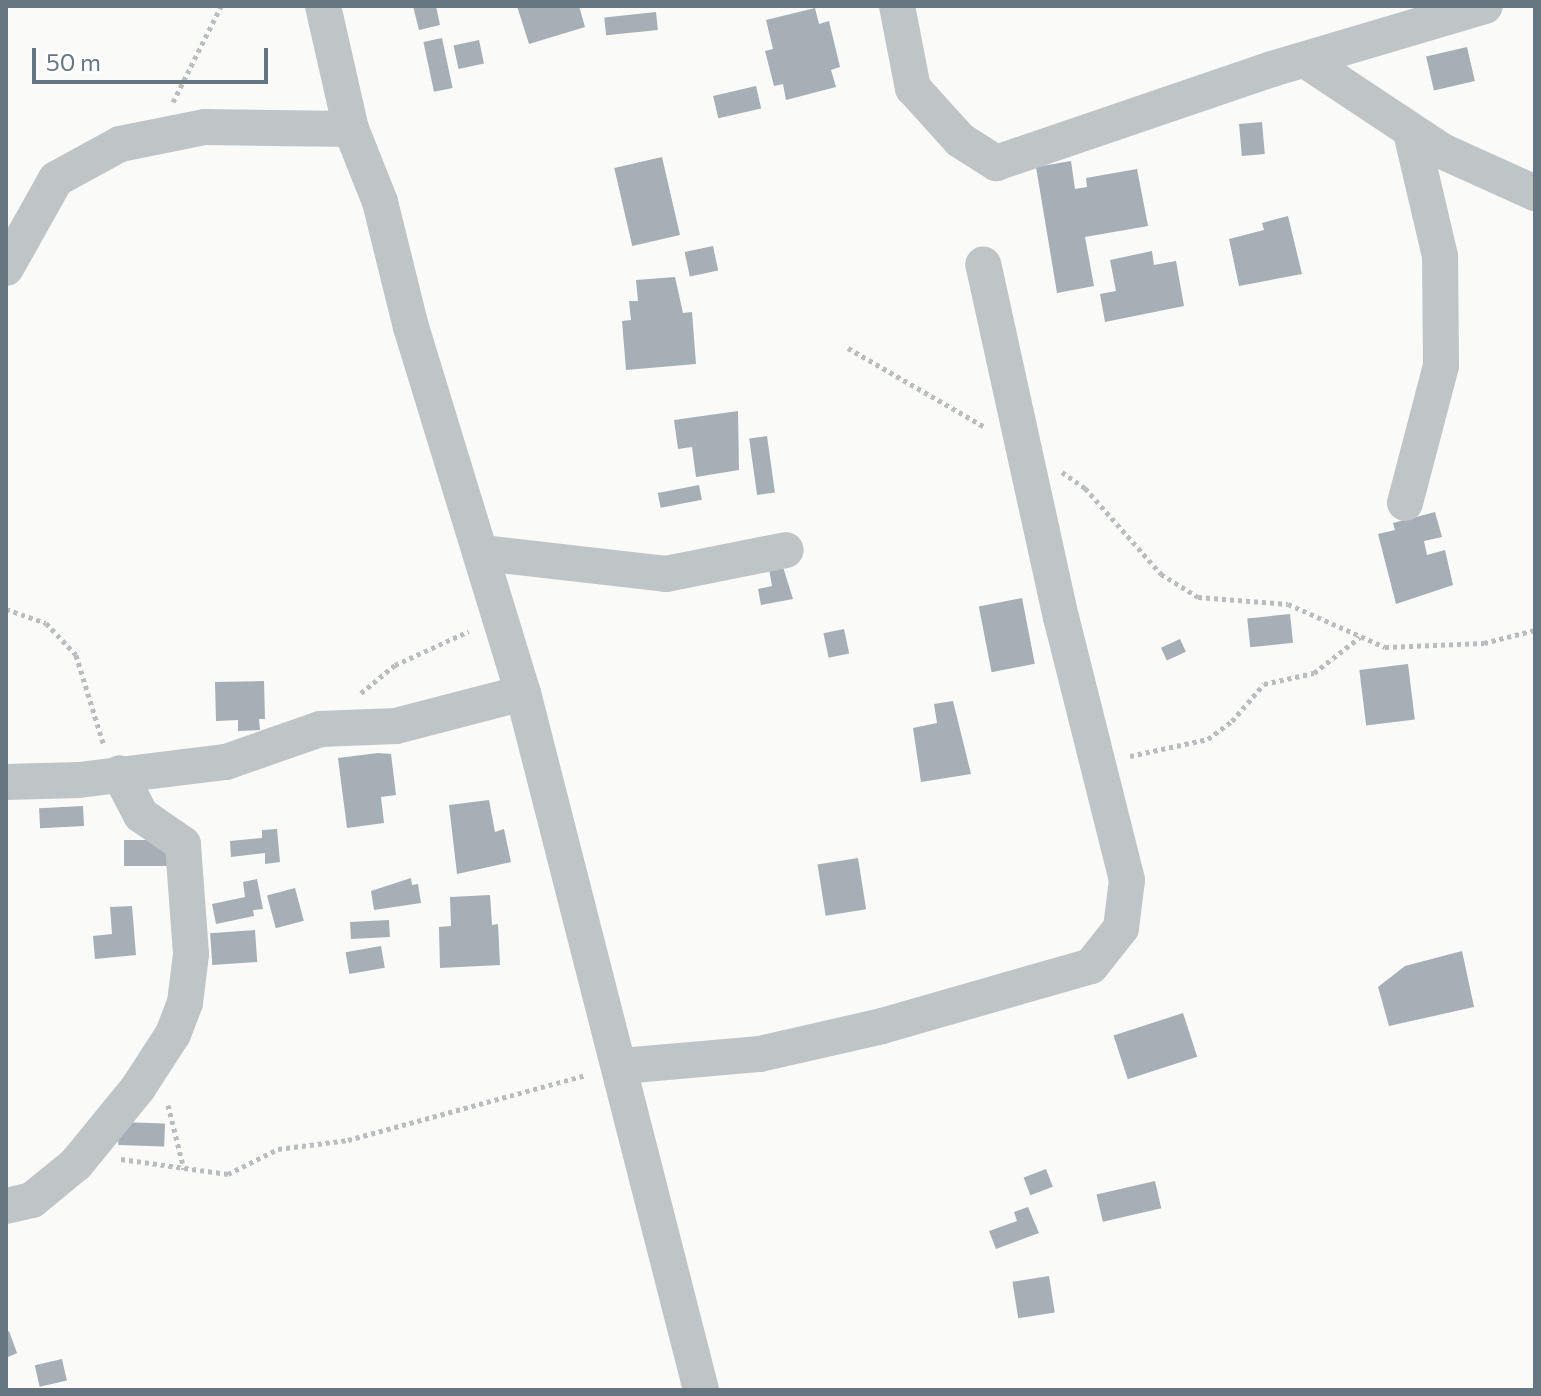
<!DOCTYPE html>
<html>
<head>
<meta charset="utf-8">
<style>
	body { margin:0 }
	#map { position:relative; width:1541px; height:1396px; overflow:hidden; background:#fafaf8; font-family:Commissioner,sans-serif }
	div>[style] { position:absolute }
	.building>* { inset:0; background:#a6afb5; transform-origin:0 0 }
	.path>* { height:5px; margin-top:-2.5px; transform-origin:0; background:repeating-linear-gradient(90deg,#babdc0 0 4px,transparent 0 8px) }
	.street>* { height:36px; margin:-18px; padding:0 18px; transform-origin:18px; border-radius:18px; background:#bfc4c7 }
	span { translate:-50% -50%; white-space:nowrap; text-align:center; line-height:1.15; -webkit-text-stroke:8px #fff; paint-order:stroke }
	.frame { position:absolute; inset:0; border:8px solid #667681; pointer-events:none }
	.scale { position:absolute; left:32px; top:48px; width:236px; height:36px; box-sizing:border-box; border:4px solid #667681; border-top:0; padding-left:10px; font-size:24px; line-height:28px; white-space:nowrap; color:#667681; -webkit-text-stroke:6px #fff; paint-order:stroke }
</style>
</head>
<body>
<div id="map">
	<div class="building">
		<i style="clip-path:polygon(413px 6px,436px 6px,440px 25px,419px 30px)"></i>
		<i style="clip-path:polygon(517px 6px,579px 6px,585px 27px,529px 44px)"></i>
		<i style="clip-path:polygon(815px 8px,819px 24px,829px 21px,840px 67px,831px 70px,836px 87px,786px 100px,783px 84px,774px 86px,765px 51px,773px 49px,766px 20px)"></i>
		<i style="left:656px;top:12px;width:18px;height:52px;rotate:84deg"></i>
		<i style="left:442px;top:38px;width:51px;height:19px;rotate:78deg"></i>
		<i style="left:479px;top:40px;width:24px;height:26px;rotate:78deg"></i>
		<i style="left:1467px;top:47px;width:35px;height:42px;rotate:77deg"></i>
		<i style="left:756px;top:86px;width:23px;height:44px;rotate:77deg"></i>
		<i style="left:1262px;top:122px;width:32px;height:23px;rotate:85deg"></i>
		<i style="left:662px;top:157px;width:80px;height:49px;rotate:77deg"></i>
		<i style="clip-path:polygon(1071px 161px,1075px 189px,1087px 187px,1086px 178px,1137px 169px,1148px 226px,1085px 237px,1094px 286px,1057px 293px,1036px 167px)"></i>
		<i style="clip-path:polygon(1288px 216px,1302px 274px,1239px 286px,1229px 239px,1264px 230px,1262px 223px)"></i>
		<i style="left:713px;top:246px;width:25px;height:29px;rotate:78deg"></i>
		<i style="clip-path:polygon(1152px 251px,1154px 265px,1176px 261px,1184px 306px,1105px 322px,1100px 294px,1116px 291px,1110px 260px)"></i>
		<i style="clip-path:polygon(675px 277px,683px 313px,692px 312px,696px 364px,626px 370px,622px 321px,631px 320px,629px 301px,638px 301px,636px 280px)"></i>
		<i style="clip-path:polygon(738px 411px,739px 470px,696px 477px,692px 447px,678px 449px,674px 420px)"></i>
		<i style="left:767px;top:436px;width:57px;height:18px;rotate:82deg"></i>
		<i style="left:699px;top:485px;width:15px;height:42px;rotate:79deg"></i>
		<i style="clip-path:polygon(1435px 512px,1442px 537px,1424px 541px,1427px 555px,1445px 550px,1453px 585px,1396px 604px,1378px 534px,1395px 530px,1393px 523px)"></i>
		<i style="clip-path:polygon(783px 567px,793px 599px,761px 605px,758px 589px,772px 586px,769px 569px)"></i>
		<i style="left:1022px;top:598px;width:67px;height:44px;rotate:79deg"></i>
		<i style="left:1290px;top:614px;width:29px;height:43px;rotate:84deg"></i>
		<i style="left:844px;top:629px;width:25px;height:21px;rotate:78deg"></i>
		<i style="left:1180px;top:639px;width:14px;height:21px;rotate:65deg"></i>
		<i style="left:1408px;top:664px;width:56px;height:49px;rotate:83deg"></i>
		<i style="clip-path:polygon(264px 681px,265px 719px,259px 719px,260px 730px,238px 731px,238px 720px,216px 721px,215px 682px)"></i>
		<i style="clip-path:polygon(953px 701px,971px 774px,921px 782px,913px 728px,937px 723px,934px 704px)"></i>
		<i style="clip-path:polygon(378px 753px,391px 754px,396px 795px,381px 797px,384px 823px,347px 828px,338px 758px)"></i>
		<i style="clip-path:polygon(489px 800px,495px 832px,504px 829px,511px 862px,457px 874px,449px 805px)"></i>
		<i style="left:83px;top:806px;width:20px;height:44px;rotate:87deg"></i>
		<i style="clip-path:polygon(277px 829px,280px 862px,265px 864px,265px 853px,231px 857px,230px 841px,262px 838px,262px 830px)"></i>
		<i style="left:124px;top:840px;width:49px;height:26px"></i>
		<i style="left:858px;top:858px;width:52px;height:41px;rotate:81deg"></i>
		<i style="clip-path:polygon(411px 878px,412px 885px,418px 884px,421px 903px,374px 910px,371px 891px)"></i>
		<i style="clip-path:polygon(257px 879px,263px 909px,253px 910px,254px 916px,216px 924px,212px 904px,245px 897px,243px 882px)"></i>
		<i style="left:295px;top:888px;width:34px;height:29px;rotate:75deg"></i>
		<i style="clip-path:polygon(490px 895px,492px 925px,498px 924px,500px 965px,440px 968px,439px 927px,451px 926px,450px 897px)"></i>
		<i style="clip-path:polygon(132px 906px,136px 955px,95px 959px,93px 936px,112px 934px,110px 907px)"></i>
		<i style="left:389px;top:920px;width:17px;height:39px;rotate:87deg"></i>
		<i style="left:255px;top:930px;width:32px;height:45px;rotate:86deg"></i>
		<i style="left:381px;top:946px;width:22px;height:36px;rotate:80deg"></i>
		<i style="clip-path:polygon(1462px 951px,1474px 1007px,1389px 1026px,1378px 987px,1405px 966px)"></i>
		<i style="left:1183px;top:1013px;width:46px;height:73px;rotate:72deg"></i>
		<i style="left:119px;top:1122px;width:46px;height:23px;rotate:2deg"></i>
		<i style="left:1046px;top:1169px;width:19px;height:24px;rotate:69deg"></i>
		<i style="left:1155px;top:1181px;width:28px;height:60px;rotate:77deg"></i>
		<i style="clip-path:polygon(1028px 1207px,1039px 1233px,996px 1249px,989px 1231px,1017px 1221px,1014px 1212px)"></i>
		<i style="left:1049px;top:1276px;width:37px;height:37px;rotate:81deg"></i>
		<i style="clip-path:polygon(9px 1331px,17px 1353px,6px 1358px,6px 1333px)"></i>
		<i style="left:62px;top:1359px;width:22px;height:28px;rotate:77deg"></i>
	</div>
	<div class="path">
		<i style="left:173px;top:102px;width:107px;rotate:-63.4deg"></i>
		<i style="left:848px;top:348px;width:158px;rotate:30deg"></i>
		<i style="left:1062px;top:472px;width:28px;rotate:35deg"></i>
		<i style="left:1085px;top:488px;width:115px;rotate:48.5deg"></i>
		<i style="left:1161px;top:574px;width:44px;rotate:31.9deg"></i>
		<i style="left:1198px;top:597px;width:90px;rotate:4.4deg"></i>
		<i style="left:1288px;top:604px;width:106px;rotate:23.9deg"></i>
		<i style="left:1385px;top:647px;width:99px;rotate:-2.3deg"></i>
		<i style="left:1484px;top:643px;width:53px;rotate:-14.3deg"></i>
		<i style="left:6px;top:609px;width:42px;rotate:19.3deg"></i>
		<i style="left:46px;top:623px;width:44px;rotate:46.8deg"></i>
		<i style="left:76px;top:655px;width:92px;rotate:72.9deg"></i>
		<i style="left:361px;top:693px;width:44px;rotate:-39.5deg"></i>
		<i style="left:395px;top:665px;width:81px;rotate:-24.7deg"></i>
		<i style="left:1130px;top:756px;width:80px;rotate:-12.3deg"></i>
		<i style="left:1208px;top:739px;width:30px;rotate:-37deg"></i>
		<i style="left:1232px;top:721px;width:49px;rotate:-49.1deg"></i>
		<i style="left:1264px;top:684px;width:51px;rotate:-12.4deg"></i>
		<i style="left:1314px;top:673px;width:58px;rotate:-38deg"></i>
		<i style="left:168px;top:1105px;width:66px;rotate:76deg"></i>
		<i style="left:121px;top:1159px;width:108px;rotate:8deg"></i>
		<i style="left:228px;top:1174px;width:56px;rotate:-26.6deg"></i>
		<i style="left:278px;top:1149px;width:71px;rotate:-7.3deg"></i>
		<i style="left:348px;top:1140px;width:247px;rotate:-15.3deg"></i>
	</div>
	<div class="street">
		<i style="left:323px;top:6px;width:126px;rotate:77.2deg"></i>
		<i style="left:897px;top:6px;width:84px;rotate:79deg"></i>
		<i style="left:913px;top:88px;width:70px;rotate:47.9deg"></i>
		<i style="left:960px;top:140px;width:43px;rotate:32.6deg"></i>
		<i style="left:996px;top:163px;width:292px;rotate:-18.8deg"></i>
		<i style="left:1272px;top:69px;width:222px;rotate:-16.5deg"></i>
		<i style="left:1308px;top:62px;width:161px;rotate:33.6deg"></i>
		<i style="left:1442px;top:151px;width:102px;rotate:24.3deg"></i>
		<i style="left:6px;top:268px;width:102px;rotate:-60.7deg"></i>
		<i style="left:56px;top:179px;width:73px;rotate:-28.7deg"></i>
		<i style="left:120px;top:144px;width:87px;rotate:-11.3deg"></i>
		<i style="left:205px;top:127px;width:146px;rotate:0.8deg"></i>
		<i style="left:351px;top:129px;width:79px;rotate:68.3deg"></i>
		<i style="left:380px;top:202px;width:129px;rotate:76.1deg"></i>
		<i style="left:411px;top:327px;width:383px;rotate:73deg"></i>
		<i style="left:523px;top:693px;width:719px;rotate:75.67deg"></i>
		<i style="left:1405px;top:503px;width:142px;rotate:-75.3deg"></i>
		<i style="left:1441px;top:366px;width:110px;rotate:-90.5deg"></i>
		<i style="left:1440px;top:256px;width:127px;rotate:-103.2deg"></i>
		<i style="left:482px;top:553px;width:185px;rotate:6.5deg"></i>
		<i style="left:666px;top:574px;width:122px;rotate:-11.3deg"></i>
		<i style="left:6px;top:782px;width:73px;rotate:-1.6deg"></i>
		<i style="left:79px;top:780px;width:148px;rotate:-7deg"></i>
		<i style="left:226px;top:762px;width:100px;rotate:-19.3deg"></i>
		<i style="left:320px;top:729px;width:76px;rotate:-2.3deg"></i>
		<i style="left:396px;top:726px;width:131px;rotate:-14.6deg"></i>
		<i style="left:622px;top:1066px;width:139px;rotate:-5deg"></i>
		<i style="left:760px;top:1054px;width:125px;rotate:-12.9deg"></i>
		<i style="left:882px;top:1026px;width:217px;rotate:-16deg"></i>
		<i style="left:1091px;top:966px;width:48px;rotate:-51.7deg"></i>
		<i style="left:1121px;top:928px;width:48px;rotate:-82.9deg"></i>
		<i style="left:1127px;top:880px;width:270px;rotate:-104.1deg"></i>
		<i style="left:1061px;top:618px;width:362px;rotate:-102.4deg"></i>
		<i style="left:6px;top:1206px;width:27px;rotate:-13deg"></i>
		<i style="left:32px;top:1200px;width:57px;rotate:-39.3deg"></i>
		<i style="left:76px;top:1164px;width:98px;rotate:-50.8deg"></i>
		<i style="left:138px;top:1088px;width:64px;rotate:-57.1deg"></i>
		<i style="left:173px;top:1034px;width:33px;rotate:-69deg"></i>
		<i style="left:185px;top:1003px;width:49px;rotate:-83deg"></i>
		<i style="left:191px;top:954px;width:110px;rotate:-94.2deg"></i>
		<i style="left:183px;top:844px;width:51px;rotate:-145.4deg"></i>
		<i style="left:141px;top:815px;width:47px;rotate:-117.6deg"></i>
	</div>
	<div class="frame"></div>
	<div class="scale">50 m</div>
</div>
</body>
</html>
